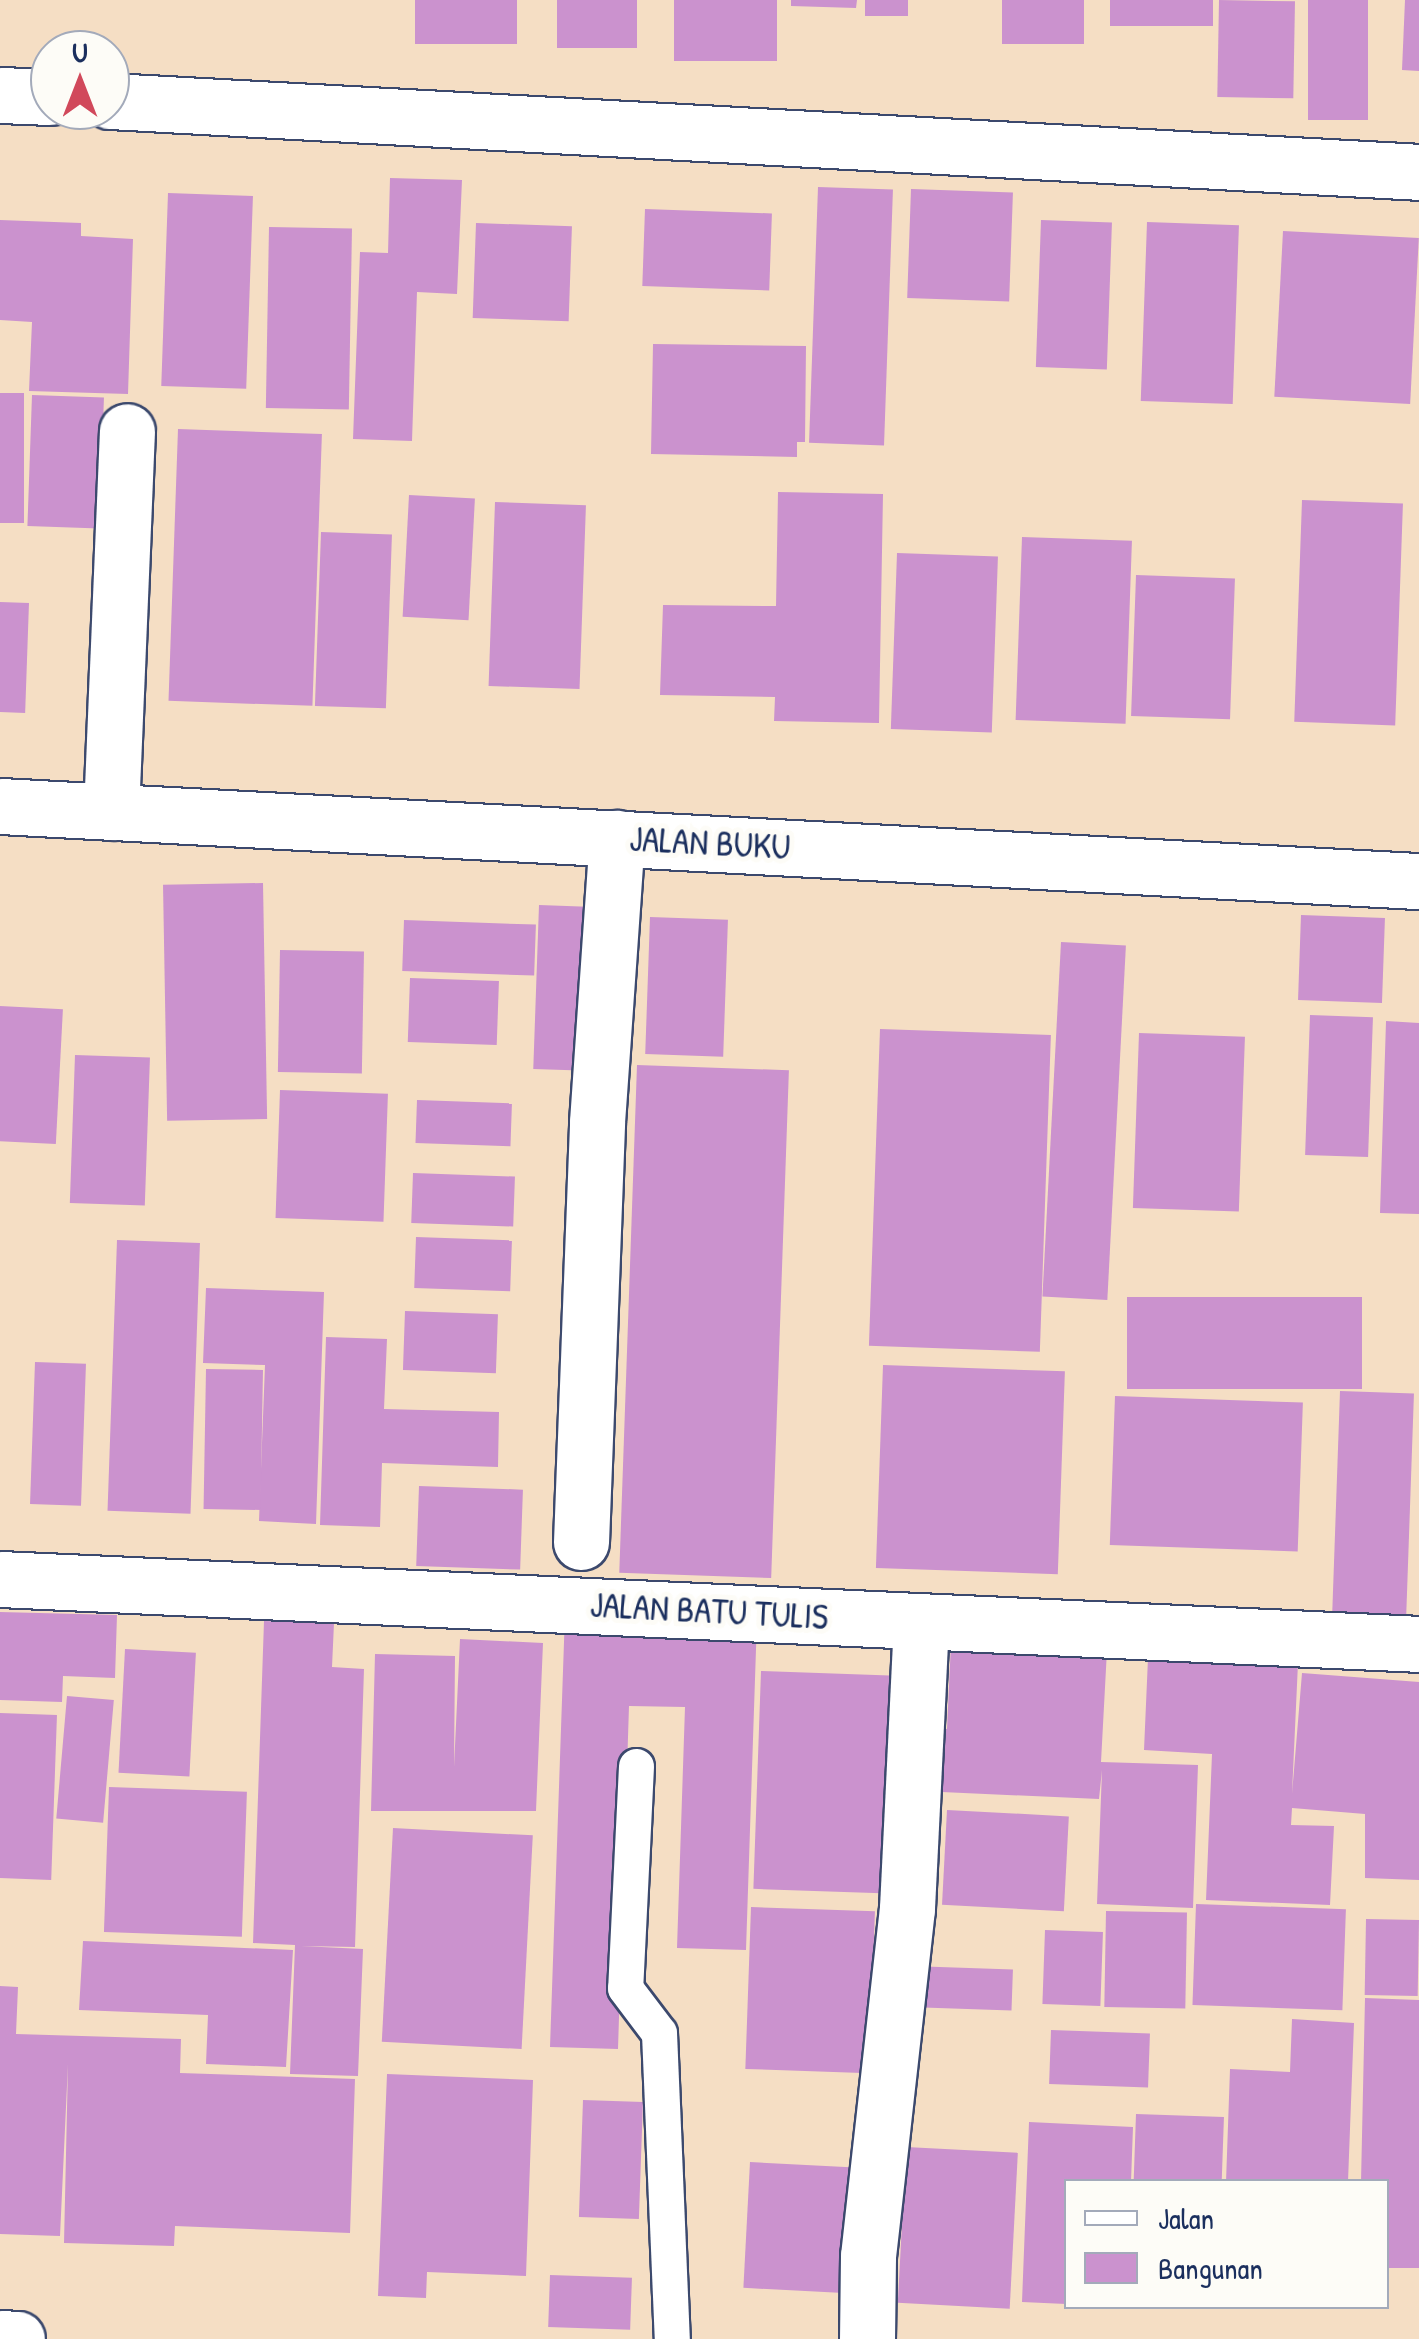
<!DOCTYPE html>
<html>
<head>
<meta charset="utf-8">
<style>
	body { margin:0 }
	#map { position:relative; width:1419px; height:2339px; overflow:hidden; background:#f5dec4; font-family:"Patrick Hand",sans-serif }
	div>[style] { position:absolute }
	.building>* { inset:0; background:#cb92ce; transform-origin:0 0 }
	.roads { filter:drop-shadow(2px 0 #3c496d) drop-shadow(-2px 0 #3c496d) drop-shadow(0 2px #3c496d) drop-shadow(0 -2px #3c496d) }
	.lane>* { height:35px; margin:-17.5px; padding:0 17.5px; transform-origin:17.5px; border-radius:17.5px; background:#fff }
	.street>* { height:55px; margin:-27.5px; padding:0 27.5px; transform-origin:27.5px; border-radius:27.5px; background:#fff }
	span { translate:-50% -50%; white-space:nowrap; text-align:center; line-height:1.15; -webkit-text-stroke:10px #fdfcf7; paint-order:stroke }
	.street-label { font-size:35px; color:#1b2f5e }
	.legend { position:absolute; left:1064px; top:2179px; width:325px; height:130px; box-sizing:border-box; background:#fdfcf7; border:2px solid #a3aaba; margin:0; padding:12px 18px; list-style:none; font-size:30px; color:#1b2f5e }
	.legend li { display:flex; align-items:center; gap:20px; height:50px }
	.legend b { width:50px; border:2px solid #a3aaba }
	.north { position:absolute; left:30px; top:30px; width:100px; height:100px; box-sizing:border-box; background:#fdfcf7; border:2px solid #a3aaba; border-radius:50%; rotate:0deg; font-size:28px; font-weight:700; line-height:40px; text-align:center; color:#1b2f5e }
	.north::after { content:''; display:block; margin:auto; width:35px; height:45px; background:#d1495b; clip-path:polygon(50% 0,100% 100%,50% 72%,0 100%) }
</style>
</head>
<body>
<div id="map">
	<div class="building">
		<i style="left:415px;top:0;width:102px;height:44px"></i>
		<i style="left:557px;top:0;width:80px;height:48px"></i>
		<i style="left:674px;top:0;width:103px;height:61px"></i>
		<i style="clip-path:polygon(791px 0,857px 0,856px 8px,791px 6px)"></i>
		<i style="left:865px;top:0;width:43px;height:16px"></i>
		<i style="left:1002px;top:0;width:82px;height:44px"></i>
		<i style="left:1110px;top:0;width:103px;height:26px"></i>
		<i style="left:1219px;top:0;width:76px;height:97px;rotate:1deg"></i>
		<i style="left:1308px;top:0;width:60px;height:120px"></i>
		<i style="clip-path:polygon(1405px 0,1419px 0,1419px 71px,1402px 70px)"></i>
		<i style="clip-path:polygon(390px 178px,462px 180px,457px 294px,417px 292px,412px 441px,353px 439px,360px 252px,388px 253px)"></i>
		<i style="left:818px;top:187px;width:75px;height:256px;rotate:2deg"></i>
		<i style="left:911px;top:189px;width:102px;height:109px;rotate:2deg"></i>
		<i style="left:168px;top:193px;width:85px;height:193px;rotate:2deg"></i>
		<i style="left:645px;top:209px;width:127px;height:77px;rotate:2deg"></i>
		<i style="clip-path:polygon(0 220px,81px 223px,81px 236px,133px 239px,128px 394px,29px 391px,32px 322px,0 320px)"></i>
		<i style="left:1041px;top:220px;width:71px;height:147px;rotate:2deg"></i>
		<i style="left:1147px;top:222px;width:92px;height:179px;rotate:2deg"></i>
		<i style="left:476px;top:223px;width:96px;height:95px;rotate:2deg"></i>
		<i style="left:269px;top:227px;width:83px;height:181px;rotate:1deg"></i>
		<i style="left:1283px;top:231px;width:136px;height:166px;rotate:3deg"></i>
		<i style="clip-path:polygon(653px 344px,806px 346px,805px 442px,797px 442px,797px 457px,651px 454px)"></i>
		<i style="left:0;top:393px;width:24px;height:130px"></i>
		<i style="left:32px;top:395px;width:72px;height:131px;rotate:2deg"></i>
		<i style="left:178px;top:429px;width:144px;height:272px;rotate:2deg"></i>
		<i style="clip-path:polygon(778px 492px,883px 494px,879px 723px,774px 721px,775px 697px,660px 695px,663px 605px,776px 606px)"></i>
		<i style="left:409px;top:495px;width:66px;height:122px;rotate:3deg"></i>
		<i style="left:1302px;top:500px;width:101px;height:222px;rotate:2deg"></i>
		<i style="left:495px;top:502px;width:91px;height:184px;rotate:2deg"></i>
		<i style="left:321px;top:532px;width:71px;height:174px;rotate:2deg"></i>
		<i style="left:1022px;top:537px;width:110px;height:183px;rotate:2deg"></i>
		<i style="left:897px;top:553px;width:101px;height:176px;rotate:2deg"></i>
		<i style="left:1136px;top:575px;width:99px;height:141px;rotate:2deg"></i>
		<i style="left:0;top:602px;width:29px;height:110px;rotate:2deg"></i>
		<i style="left:263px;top:883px;width:236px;height:100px;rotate:89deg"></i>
		<i style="left:539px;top:905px;width:62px;height:164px;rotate:2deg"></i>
		<i style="left:1301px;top:915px;width:84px;height:85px;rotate:2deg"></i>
		<i style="left:650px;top:917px;width:78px;height:137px;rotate:2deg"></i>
		<i style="left:404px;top:920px;width:132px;height:51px;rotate:2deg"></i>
		<i style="left:1061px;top:942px;width:65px;height:355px;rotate:3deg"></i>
		<i style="left:280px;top:950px;width:84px;height:122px;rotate:1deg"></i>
		<i style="left:410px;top:978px;width:89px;height:64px;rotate:2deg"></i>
		<i style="left:0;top:1006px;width:63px;height:135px;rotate:3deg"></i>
		<i style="left:1310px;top:1015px;width:63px;height:140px;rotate:2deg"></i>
		<i style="clip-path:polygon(1386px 1021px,1419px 1023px,1419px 1214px,1380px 1213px)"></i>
		<i style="left:880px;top:1029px;width:171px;height:317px;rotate:2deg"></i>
		<i style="left:1139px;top:1033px;width:106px;height:175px;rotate:2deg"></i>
		<i style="left:75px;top:1055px;width:75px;height:148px;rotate:2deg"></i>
		<i style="left:637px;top:1065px;width:152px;height:508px;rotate:2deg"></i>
		<i style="left:280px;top:1090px;width:108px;height:128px;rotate:2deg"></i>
		<i style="left:417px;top:1100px;width:95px;height:43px;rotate:2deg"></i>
		<i style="left:413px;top:1173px;width:102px;height:50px;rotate:2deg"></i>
		<i style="left:416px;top:1237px;width:96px;height:51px;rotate:2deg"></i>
		<i style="left:117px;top:1240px;width:83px;height:271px;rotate:2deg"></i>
		<i style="clip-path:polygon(206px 1288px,324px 1292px,316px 1524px,259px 1521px,265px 1365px,203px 1363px)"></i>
		<i style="left:1127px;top:1297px;width:235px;height:92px"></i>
		<i style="left:405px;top:1311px;width:93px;height:59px;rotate:2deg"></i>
		<i style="clip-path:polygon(326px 1337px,387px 1339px,384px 1409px,499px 1412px,498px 1467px,382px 1463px,380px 1527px,320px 1525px)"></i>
		<i style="left:35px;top:1362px;width:51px;height:142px;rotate:2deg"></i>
		<i style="left:883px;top:1365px;width:182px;height:203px;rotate:2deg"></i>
		<i style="left:206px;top:1369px;width:57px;height:140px;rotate:1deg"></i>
		<i style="left:1340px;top:1391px;width:74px;height:224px;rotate:2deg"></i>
		<i style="left:1115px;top:1396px;width:188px;height:149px;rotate:2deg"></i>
		<i style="left:419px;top:1486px;width:104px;height:80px;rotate:2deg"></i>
		<i style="clip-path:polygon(0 1612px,117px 1615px,115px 1678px,63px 1676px,62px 1702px,0 1700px)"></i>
		<i style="clip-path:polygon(565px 1613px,757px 1619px,746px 1950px,677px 1948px,685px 1707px,629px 1706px,618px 2049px,550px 2047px)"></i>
		<i style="clip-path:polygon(264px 1621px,334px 1623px,332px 1667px,364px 1669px,355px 1947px,301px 1946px,363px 1949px,358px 2076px,290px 2074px,295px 1945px,253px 1943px)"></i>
		<i style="clip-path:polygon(460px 1639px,543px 1643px,536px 1811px,371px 1811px,375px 1654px,455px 1656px,454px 1767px)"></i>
		<i style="clip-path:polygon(951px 1643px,1107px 1650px,1101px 1762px,1198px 1765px,1193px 1908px,1097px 1904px,1102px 1770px,1099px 1799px,920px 1791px,922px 1728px,947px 1729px)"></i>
		<i style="left:125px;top:1649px;width:71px;height:124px;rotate:3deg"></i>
		<i style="clip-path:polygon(1148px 1658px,1298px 1663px,1292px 1794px,1302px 1673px,1419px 1682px,1419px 1880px,1365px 1878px,1365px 1814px,1292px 1808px,1291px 1825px,1334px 1826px,1330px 1905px,1206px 1900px,1212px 1754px,1144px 1750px)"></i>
		<i style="left:761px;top:1671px;width:143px;height:218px;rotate:2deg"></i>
		<i style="left:67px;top:1696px;width:47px;height:123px;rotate:5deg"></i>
		<i style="left:0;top:1713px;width:57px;height:165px;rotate:2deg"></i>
		<i style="left:109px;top:1787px;width:138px;height:145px;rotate:2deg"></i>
		<i style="left:947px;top:1810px;width:122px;height:95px;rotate:3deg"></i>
		<i style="left:393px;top:1828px;width:140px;height:214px;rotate:3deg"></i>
		<i style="left:1196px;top:1904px;width:150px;height:101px;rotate:2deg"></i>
		<i style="left:751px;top:1907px;width:124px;height:162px;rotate:2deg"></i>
		<i style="left:1106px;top:1911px;width:81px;height:96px;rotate:1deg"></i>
		<i style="left:1366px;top:1919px;width:53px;height:76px;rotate:1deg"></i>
		<i style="left:1045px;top:1930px;width:58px;height:74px;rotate:2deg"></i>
		<i style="clip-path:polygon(83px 1941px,293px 1950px,286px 2067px,206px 2064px,208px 2015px,79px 2010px)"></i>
		<i style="left:910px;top:1966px;width:103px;height:41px;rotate:2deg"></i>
		<i style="clip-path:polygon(0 1986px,18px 1987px,16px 2034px,181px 2039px,180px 2073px,355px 2079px,350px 2233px,175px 2226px,174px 2246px,64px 2243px,68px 2064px,60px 2236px,0 2234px)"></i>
		<i style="clip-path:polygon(1365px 1998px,1419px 2000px,1419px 2268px,1386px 2268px,1386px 2182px,1361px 2182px)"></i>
		<i style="clip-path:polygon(1292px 2019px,1354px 2023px,1348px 2182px,1226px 2182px,1230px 2069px,1290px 2072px)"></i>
		<i style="left:1051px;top:2030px;width:99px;height:54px;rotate:2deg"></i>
		<i style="clip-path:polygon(387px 2074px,533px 2080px,526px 2276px,427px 2272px,426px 2298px,378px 2296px)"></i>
		<i style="left:583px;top:2100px;width:60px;height:117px;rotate:2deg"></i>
		<i style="left:1136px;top:2114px;width:88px;height:68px;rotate:2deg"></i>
		<i style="clip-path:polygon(1029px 2122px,1133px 2127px,1131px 2182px,1066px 2182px,1066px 2304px,1022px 2302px)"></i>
		<i style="left:906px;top:2147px;width:112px;height:156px;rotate:3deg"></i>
		<i style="left:750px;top:2162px;width:110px;height:126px;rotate:3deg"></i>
		<i style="left:550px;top:2275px;width:82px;height:52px;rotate:2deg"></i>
	</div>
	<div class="roads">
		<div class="lane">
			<i style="left:636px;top:1766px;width:222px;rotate:92.8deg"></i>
			<i style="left:625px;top:1988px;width:56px;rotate:52.9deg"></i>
			<i style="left:659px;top:2033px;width:306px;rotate:87.6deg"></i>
		</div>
		<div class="street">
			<i style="left:0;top:95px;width:50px;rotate:2.3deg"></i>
			<i style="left:110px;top:101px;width:1311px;rotate:3.1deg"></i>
			<i style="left:0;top:806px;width:1421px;rotate:3.03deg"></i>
			<i style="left:111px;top:812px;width:381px;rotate:-87.6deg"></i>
			<i style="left:581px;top:1542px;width:420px;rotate:-87.8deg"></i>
			<i style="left:597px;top:1122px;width:285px;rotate:-86deg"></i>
			<i style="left:0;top:1579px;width:1420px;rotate:2.62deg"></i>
			<i style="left:0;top:2338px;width:17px;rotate:3deg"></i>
			<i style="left:867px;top:2339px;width:83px;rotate:-89.3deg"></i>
			<i style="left:868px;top:2256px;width:350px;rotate:-83.6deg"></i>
			<i style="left:907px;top:1908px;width:287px;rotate:-87.2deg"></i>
		</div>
	</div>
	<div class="street-label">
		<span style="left:710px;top:843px;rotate:3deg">JALAN BUKU</span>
		<span style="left:709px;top:1611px;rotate:3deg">JALAN BATU TULIS</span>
	</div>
	<ul class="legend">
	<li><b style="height:12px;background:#fff"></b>Jalan</li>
	<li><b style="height:28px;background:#cb92ce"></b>Bangunan</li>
	</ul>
	<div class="north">U</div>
</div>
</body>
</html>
